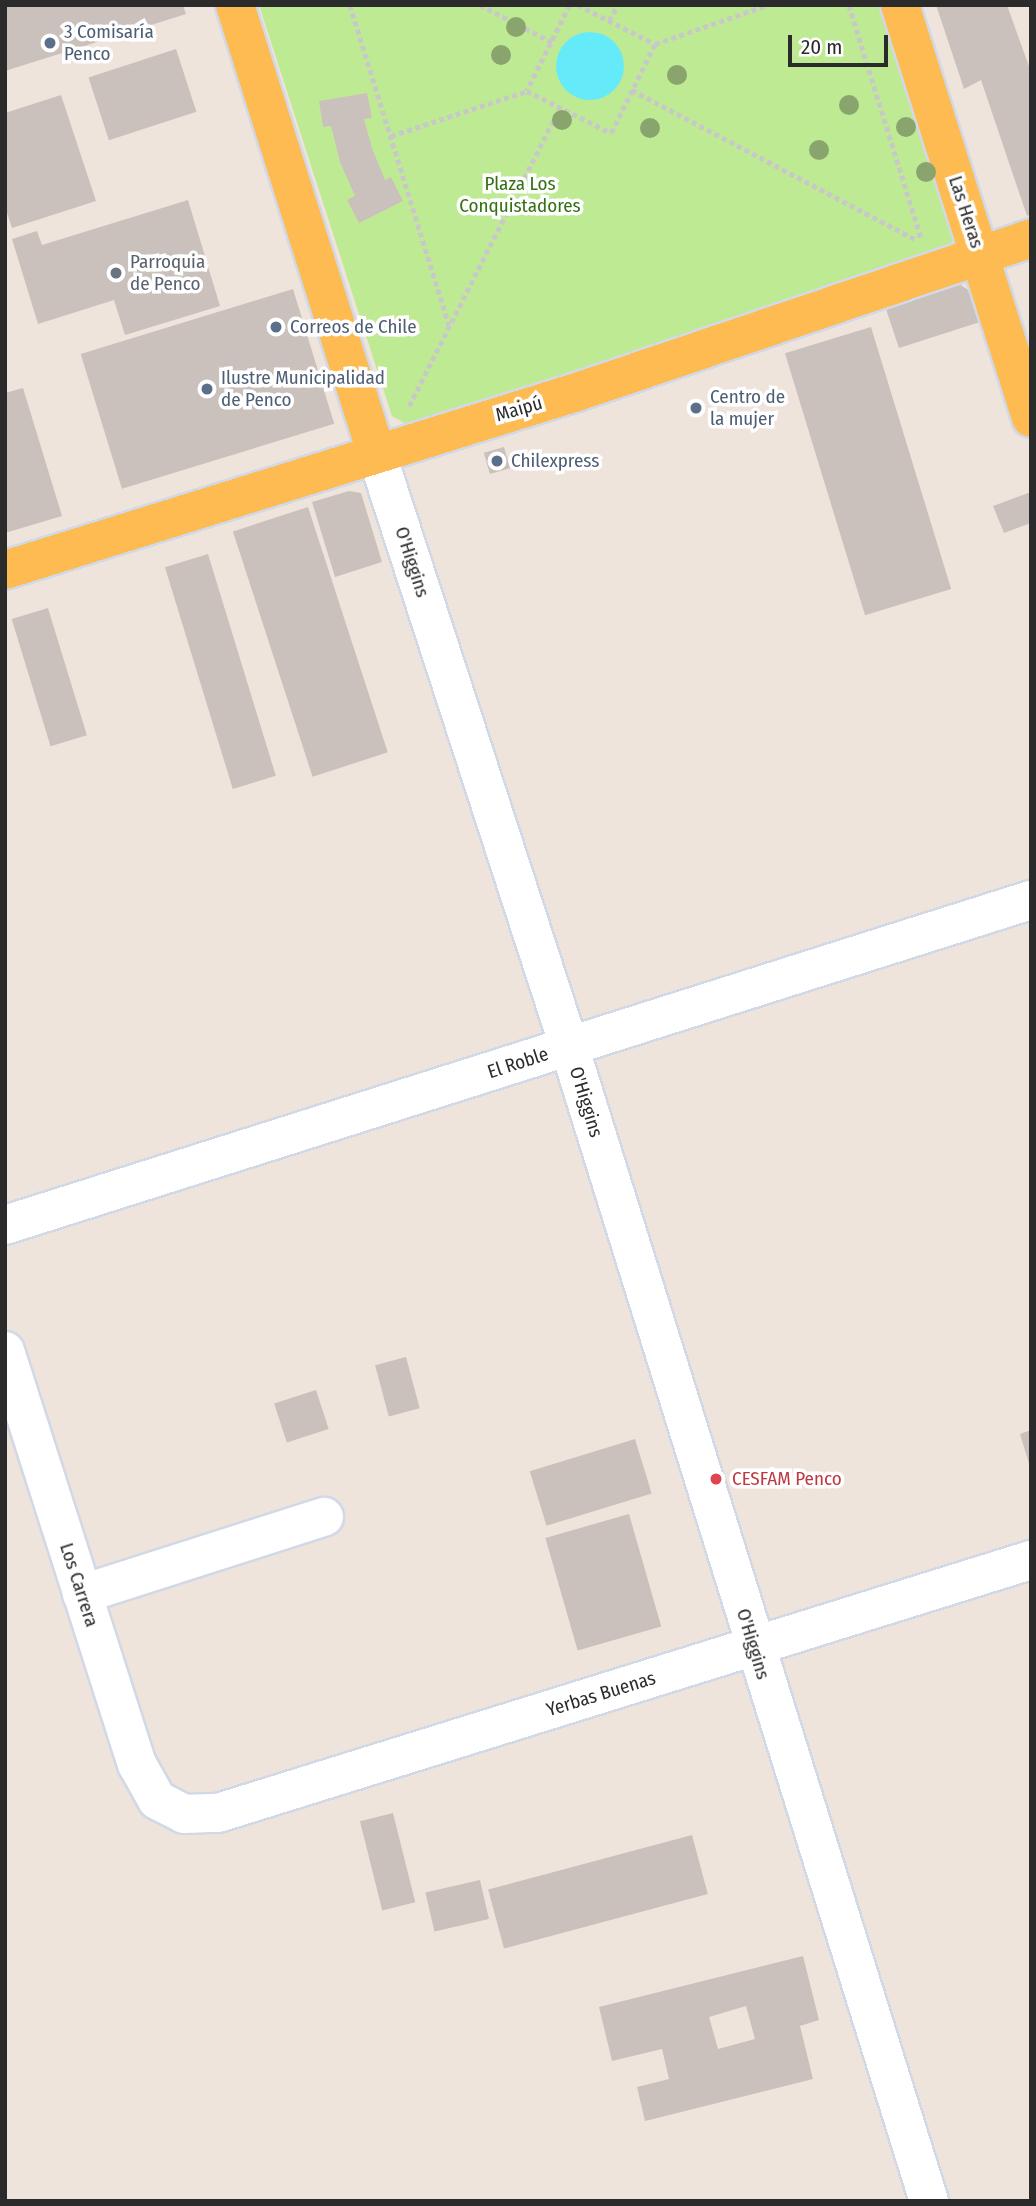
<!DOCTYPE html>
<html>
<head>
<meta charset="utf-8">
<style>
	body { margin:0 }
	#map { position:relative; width:1036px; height:2206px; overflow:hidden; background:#efe4dc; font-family:"Fira Sans Condensed",sans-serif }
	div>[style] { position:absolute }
	.green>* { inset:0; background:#bfea94 }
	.water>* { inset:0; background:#65eafa }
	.round { border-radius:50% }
	.building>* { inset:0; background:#cac1bc; transform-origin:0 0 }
	.path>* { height:4.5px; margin-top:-2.25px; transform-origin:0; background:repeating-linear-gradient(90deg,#c8c8c8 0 5px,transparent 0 8.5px) }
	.roads { filter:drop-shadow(2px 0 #d1d8e6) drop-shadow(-2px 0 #d1d8e6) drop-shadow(0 2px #d1d8e6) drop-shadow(0 -2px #d1d8e6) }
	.minor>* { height:38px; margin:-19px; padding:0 19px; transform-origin:19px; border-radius:19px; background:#fff }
	.major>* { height:38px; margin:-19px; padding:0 19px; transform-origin:19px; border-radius:19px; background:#febb52 }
	.trees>* { width:20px; height:20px; margin:-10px; border-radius:50%; background:#89a56d }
	.dots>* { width:19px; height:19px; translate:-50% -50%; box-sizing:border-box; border:4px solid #fff; border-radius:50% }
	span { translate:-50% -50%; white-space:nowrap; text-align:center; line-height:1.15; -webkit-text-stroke:7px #fff; paint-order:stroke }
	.service-label { font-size:19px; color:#4e5e75 }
	.left { translate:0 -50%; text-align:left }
	.park-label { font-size:19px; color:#357113 }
	.street-label { font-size:19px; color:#2b2b2b }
	.worship-label { font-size:19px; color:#5b616d }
	.health-label { font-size:19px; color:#be3a42 }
	.frame { position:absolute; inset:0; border:7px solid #2b2b2b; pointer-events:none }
	.scale { position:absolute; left:788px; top:35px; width:100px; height:32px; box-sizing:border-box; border:4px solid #2b2b2b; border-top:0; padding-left:9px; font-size:21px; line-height:24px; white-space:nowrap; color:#2b2b2b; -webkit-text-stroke:5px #fff; paint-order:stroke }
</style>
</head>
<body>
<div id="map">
	<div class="green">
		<i style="clip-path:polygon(259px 5px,885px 5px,955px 220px,952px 242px,938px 259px,417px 430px,392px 416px)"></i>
	</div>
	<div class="water">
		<i class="round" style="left:556px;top:32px;width:68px;height:68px"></i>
	</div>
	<div class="building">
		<i style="clip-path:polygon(5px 5px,183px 5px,186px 14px,5px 71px)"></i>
		<i style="clip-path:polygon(936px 5px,1007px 5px,1031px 72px,1031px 214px,1027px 216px,981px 80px,964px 89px)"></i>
		<i style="left:176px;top:49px;width:66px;height:92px;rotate:72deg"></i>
		<i style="clip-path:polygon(367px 93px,372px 118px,364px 119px,372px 148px,385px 180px,391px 177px,403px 201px,359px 223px,347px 200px,355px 196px,340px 162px,331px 126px,323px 127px,319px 101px)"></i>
		<i style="clip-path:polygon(61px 95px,96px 201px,12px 228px,5px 207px,5px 113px)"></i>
		<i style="clip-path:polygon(188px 200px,220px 306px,125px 335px,114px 300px,38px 324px,12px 239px,37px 231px,42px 245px)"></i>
		<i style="clip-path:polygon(959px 284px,970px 291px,980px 322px,899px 348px,885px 306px)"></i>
		<i style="left:293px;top:289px;width:141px;height:222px;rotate:73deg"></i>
		<i style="left:871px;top:327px;width:274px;height:90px;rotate:73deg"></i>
		<i style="clip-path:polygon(23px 388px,62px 516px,5px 533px,5px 393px)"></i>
		<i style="left:504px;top:447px;width:22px;height:21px;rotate:74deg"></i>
		<i style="clip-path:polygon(349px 491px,361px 493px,382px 562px,335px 577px,312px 502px)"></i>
		<i style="clip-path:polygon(1031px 492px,1031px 523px,1004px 533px,993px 506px)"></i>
		<i style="left:308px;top:507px;width:258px;height:79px;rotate:72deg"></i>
		<i style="left:208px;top:554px;width:232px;height:45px;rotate:73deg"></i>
		<i style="left:48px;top:608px;width:133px;height:38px;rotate:73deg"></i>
		<i style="left:406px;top:1357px;width:53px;height:32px;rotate:75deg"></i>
		<i style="left:316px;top:1390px;width:41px;height:44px;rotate:72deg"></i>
		<i style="clip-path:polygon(1031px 1430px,1031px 1467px,1030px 1467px,1020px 1434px)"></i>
		<i style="left:635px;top:1439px;width:57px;height:110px;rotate:73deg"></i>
		<i style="left:629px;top:1514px;width:117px;height:87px;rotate:74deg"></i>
		<i style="left:393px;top:1813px;width:92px;height:34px;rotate:76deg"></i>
		<i style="left:692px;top:1835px;width:61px;height:211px;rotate:75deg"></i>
		<i style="left:480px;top:1880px;width:40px;height:56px;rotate:77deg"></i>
		<i style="clip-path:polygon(evenodd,803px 1956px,819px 2020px,800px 2026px,813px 2079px,645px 2121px,637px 2087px,669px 2079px,662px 2049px,612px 2061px,599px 2007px,803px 1956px,746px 2006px,755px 2039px,718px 2049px,709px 2017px,746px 2006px)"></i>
	</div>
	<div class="path">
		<i style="left:350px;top:5px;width:335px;rotate:72.8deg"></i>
		<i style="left:480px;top:5px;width:81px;rotate:27.2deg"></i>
		<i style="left:570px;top:5px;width:96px;rotate:116.6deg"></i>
		<i style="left:527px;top:91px;width:94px;rotate:26.6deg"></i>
		<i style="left:611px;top:133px;width:99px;rotate:-63.7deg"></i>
		<i style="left:655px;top:44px;width:119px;rotate:-19.2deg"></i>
		<i style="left:578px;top:5px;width:86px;rotate:26.9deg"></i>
		<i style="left:849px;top:5px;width:244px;rotate:72.8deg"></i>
		<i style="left:609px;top:21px;width:18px;rotate:-63deg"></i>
		<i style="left:632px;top:90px;width:320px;rotate:27.8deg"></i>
		<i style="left:391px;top:136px;width:143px;rotate:-18.3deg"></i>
		<i style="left:409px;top:406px;width:335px;rotate:-63.2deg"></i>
	</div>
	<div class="roads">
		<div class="minor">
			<i style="left:376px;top:452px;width:625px;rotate:72deg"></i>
			<i style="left:569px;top:1046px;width:1210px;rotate:72.69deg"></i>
			<i style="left:5px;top:1225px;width:1076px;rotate:-17.58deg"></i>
			<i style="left:5px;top:1351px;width:434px;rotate:72.3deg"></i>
			<i style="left:137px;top:1764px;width:41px;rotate:60.9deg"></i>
			<i style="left:157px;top:1800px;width:30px;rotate:27deg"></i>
			<i style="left:184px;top:1814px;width:34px;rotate:-2deg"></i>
			<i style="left:218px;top:1813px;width:851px;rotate:-17.29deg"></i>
			<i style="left:82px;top:1594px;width:254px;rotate:-17.7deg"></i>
		</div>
		<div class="major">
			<i style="left:235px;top:5px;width:469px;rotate:72.5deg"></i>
			<i style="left:900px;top:5px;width:433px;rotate:72.4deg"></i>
			<i style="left:5px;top:570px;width:599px;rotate:-17.29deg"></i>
			<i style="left:577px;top:392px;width:479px;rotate:-18.7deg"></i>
		</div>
	</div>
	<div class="trees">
		<i style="left:516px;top:27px"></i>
		<i style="left:501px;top:55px"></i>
		<i style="left:677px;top:75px"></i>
		<i style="left:849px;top:105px"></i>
		<i style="left:562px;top:120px"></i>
		<i style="left:906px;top:127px"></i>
		<i style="left:650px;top:128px"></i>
		<i style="left:819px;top:150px"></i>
		<i style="left:926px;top:172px"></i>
	</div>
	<div class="dots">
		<i style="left:50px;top:43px;background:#5c6f8a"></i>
		<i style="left:116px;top:273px;background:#6b7280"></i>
		<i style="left:276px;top:327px;background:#5c6f8a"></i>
		<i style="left:207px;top:389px;background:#5c6f8a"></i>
		<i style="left:696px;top:408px;background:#5c6f8a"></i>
		<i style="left:497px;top:461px;background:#5c6f8a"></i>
		<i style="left:716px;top:1479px;background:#e0444e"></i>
	</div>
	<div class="service-label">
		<span class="left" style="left:64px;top:43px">3 Comisaría<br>Penco</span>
		<span class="left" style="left:290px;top:327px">Correos de Chile</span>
		<span class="left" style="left:221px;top:389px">Ilustre Municipalidad<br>de Penco</span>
		<span class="left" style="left:710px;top:408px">Centro de<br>la mujer</span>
		<span class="left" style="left:511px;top:461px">Chilexpress</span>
	</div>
	<div class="park-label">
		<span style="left:520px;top:195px">Plaza Los<br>Conquistadores</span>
	</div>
	<div class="street-label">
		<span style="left:966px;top:212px;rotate:72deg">Las Heras</span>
		<span style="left:519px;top:409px;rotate:-16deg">Maipú</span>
		<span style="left:412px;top:562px;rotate:72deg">O'Higgins</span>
		<span style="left:518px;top:1063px;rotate:-18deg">El Roble</span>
		<span style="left:586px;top:1102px;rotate:73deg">O'Higgins</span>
		<span style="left:79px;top:1585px;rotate:72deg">Los Carrera</span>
		<span style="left:753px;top:1644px;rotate:73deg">O'Higgins</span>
		<span style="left:601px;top:1694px;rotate:-17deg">Yerbas Buenas</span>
	</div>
	<div class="worship-label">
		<span class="left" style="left:130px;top:273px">Parroquia<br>de Penco</span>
	</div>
	<div class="health-label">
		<span class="left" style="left:732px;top:1479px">CESFAM Penco</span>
	</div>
	<div class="frame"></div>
	<div class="scale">20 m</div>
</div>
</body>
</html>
